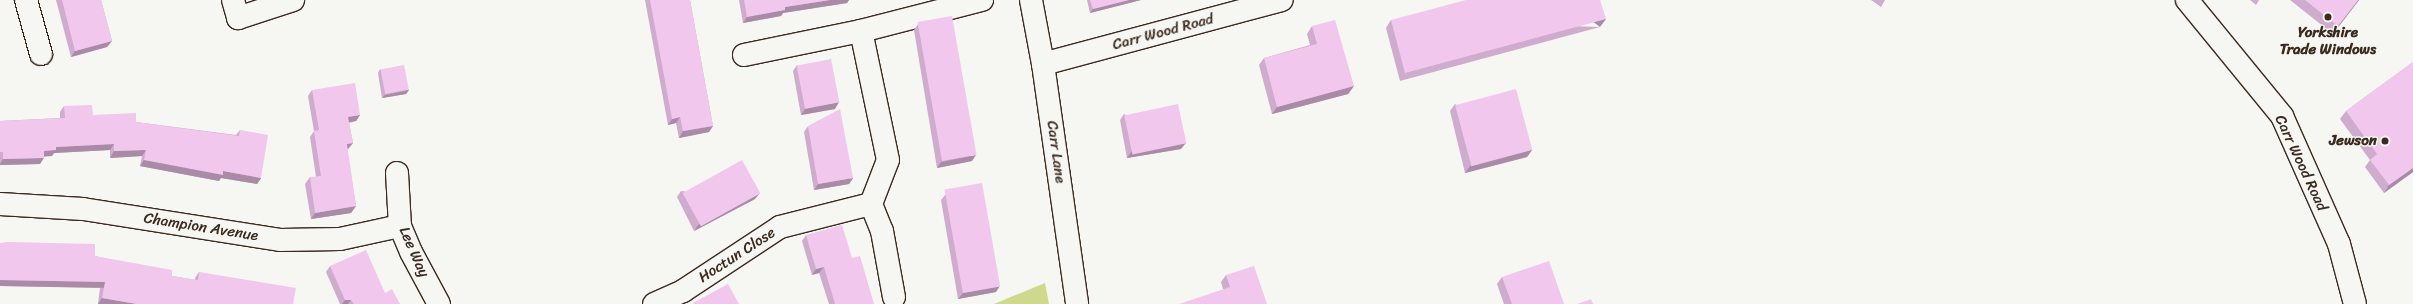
<!DOCTYPE html>
<html>
<head>
<meta charset="utf-8">
<style>
	body { margin:0 }
	#map { position:relative; width:2413px; height:304px; overflow:hidden; background:#f6f6f2; font-family:Sriracha,sans-serif }
	div>[style] { position:absolute }
	.green>* { inset:0; background:#ced98d }
	.roads { filter:drop-shadow(1px 0 #3b2a1e) drop-shadow(-1px 0 #3b2a1e) drop-shadow(0 1px #3b2a1e) drop-shadow(0 -1px #3b2a1e) }
	.minor>* { height:22px; margin:-11px; padding:0 11px; transform-origin:11px; border-radius:11px; background:#f6f6f2 }
	.wall>* { inset:0; background:#cfabcd }
	.shaded-wall>* { inset:0; background:#a98ba7; transform-origin:0 0 }
	.building>* { inset:0; background:#f1c7ee; transform-origin:0 0 }
	.dots>* { width:11px; height:11px; translate:-50% -50%; box-sizing:border-box; border:2px solid #f6f6f2; border-radius:50% }
	span { translate:-50% -50%; white-space:nowrap; text-align:center; line-height:1.15; -webkit-text-stroke:3px #f6f6f2; paint-order:stroke }
	.street-label { font-size:15px; color:#3b2a1e }
	.poi-label { font-size:15px; color:#3b2a1e; font-weight:700 }
	.right { translate:-100% -50%; text-align:right }
</style>
</head>
<body>
<div id="map">
	<div class="green">
		<i style="clip-path:polygon(1045px 283px,1049px 304px,994px 304px)"></i>
	</div>
	<div class="roads">
		<div class="minor">
			<i style="left:26px;top:0;width:56px;rotate:74.5deg"></i>
			<i style="left:233px;top:0;width:19px;rotate:74deg"></i>
			<i style="left:238px;top:18px;width:58px;rotate:-18.1deg"></i>
			<i style="left:1031px;top:0;width:65px;rotate:79.4deg"></i>
			<i style="left:1043px;top:64px;width:242px;rotate:81.9deg"></i>
			<i style="left:2187px;top:0;width:150px;rotate:50.7deg"></i>
			<i style="left:2282px;top:116px;width:140px;rotate:66deg"></i>
			<i style="left:2339px;top:244px;width:62px;rotate:75.1deg"></i>
			<i style="left:744px;top:55px;width:119px;rotate:-11.6deg"></i>
			<i style="left:861px;top:31px;width:125px;rotate:-14.4deg"></i>
			<i style="left:1043px;top:64px;width:247px;rotate:-15deg"></i>
			<i style="left:397px;top:173px;width:53px;rotate:86.8deg"></i>
			<i style="left:400px;top:226px;width:28px;rotate:67deg"></i>
			<i style="left:411px;top:252px;width:59px;rotate:61.7deg"></i>
			<i style="left:0;top:204px;width:83px;rotate:3.4deg"></i>
			<i style="left:83px;top:209px;width:199px;rotate:8.9deg"></i>
			<i style="left:280px;top:240px;width:60px;rotate:-1deg"></i>
			<i style="left:340px;top:239px;width:61px;rotate:-12.2deg"></i>
			<i style="left:871px;top:204px;width:29px;rotate:68deg"></i>
			<i style="left:882px;top:231px;width:67px;rotate:79.7deg"></i>
			<i style="left:654px;top:304px;width:32px;rotate:-24deg"></i>
			<i style="left:683px;top:291px;width:116px;rotate:-33.4deg"></i>
			<i style="left:780px;top:227px;width:94px;rotate:-14.2deg"></i>
			<i style="left:871px;top:204px;width:47px;rotate:-68.9deg"></i>
			<i style="left:888px;top:160px;width:132px;rotate:-101.8deg"></i>
		</div>
	</div>
	<div class="wall">
		<i style="clip-path:polygon(56px 0,101px 0,112px 41px,107px 47px,71px 57px)"></i>
		<i style="clip-path:polygon(645px 0,690px 0,713px 126px,709px 132px,679px 138px,676px 123px,668px 125px)"></i>
		<i style="clip-path:polygon(739px 0,849px 0,847px 3px,783px 13px,781px 16px,743px 23px)"></i>
		<i style="clip-path:polygon(1087px 0,1141px 0,1090px 13px)"></i>
		<i style="clip-path:polygon(1871px 0,1885px 0,1881px 7px)"></i>
		<i style="clip-path:polygon(2250px 0,2259px 0,2256px 5px)"></i>
		<i style="clip-path:polygon(2290px 0,2359px 0,2333px 34px)"></i>
		<i style="clip-path:polygon(1391px 20px,1600px 27px,1400px 81px,1386px 28px)"></i>
		<i style="clip-path:polygon(918px 24px,972px 161px,937px 168px,914px 30px)"></i>
		<i style="clip-path:polygon(1312px 26px,1354px 86px,1348px 94px,1272px 114px,1259px 65px,1264px 58px,1310px 45px,1307px 34px)"></i>
		<i style="clip-path:polygon(2413px 62px,2413px 172px,2384px 193px,2365px 167px,2370px 160px,2340px 119px,2346px 111px)"></i>
		<i style="clip-path:polygon(797px 65px,835px 109px,801px 115px,793px 71px)"></i>
		<i style="clip-path:polygon(380px 69px,409px 90px,406px 94px,382px 98px,378px 73px)"></i>
		<i style="clip-path:polygon(312px 90px,360px 115px,356px 121px,349px 123px,353px 143px,348px 149px,347px 149px,356px 206px,351px 213px,311px 219px,305px 184px,310px 177px,316px 177px,310px 137px,314px 131px,308px 96px)"></i>
		<i style="clip-path:polygon(1455px 104px,1532px 150px,1527px 157px,1465px 173px,1450px 111px)"></i>
		<i style="clip-path:polygon(64px 106px,93px 115px,136px 122px,236px 135px,240px 130px,261px 178px,257px 184px,221px 178px,219px 181px,140px 166px,142px 156px,110px 158px,110px 150px,54px 153px,52px 156px,44px 156px,40px 164px,0 165px,0 121px,60px 118px,60px 112px)"></i>
		<i style="clip-path:polygon(1124px 114px,1181px 149px,1127px 158px,1120px 120px)"></i>
		<i style="clip-path:polygon(808px 126px,853px 178px,849px 184px,814px 190px,804px 132px)"></i>
		<i style="clip-path:polygon(681px 191px,755px 199px,694px 231px,677px 197px)"></i>
		<i style="clip-path:polygon(946px 194px,996px 292px,958px 299px,941px 200px)"></i>
		<i style="clip-path:polygon(806px 235px,852px 258px,874px 304px,829px 304px,819px 273px,812px 275px,802px 241px)"></i>
		<i style="clip-path:polygon(0 243px,95px 256px,172px 276px,195px 280px,195px 278px,199px 272px,293px 304px,98px 304px,100px 288px,0 286px)"></i>
		<i style="clip-path:polygon(330px 266px,385px 293px,400px 304px,340px 304px,326px 272px)"></i>
		<i style="clip-path:polygon(1226px 275px,1267px 304px,1223px 289px,1221px 282px)"></i>
		<i style="clip-path:polygon(1502px 277px,1564px 304px,1504px 304px,1497px 284px)"></i>
	</div>
	<div class="shaded-wall">
		<i style="clip-path:polygon(830px 0,849px 0,847px 3px,783px 13px,781px 16px,743px 23px,747px 17px,785px 7px)"></i>
		<i style="clip-path:polygon(1129px 0,1141px 0,1090px 13px,1093px 9px)"></i>
		<i style="clip-path:polygon(2358px 0,2359px 0,2333px 34px,2338px 26px)"></i>
		<i style="left:1606px;top:19px;width:10px;height:208px;rotate:127deg"></i>
		<i style="clip-path:polygon(112px 41px,107px 47px,71px 57px,75px 51px)"></i>
		<i style="clip-path:polygon(1354px 86px,1348px 94px,1272px 114px,1277px 107px)"></i>
		<i style="clip-path:polygon(409px 90px,406px 94px,382px 98px,385px 95px)"></i>
		<i style="clip-path:polygon(839px 102px,835px 109px,801px 115px,805px 109px)"></i>
		<i style="clip-path:polygon(360px 115px,356px 121px,344px 123px,348px 117px)"></i>
		<i style="clip-path:polygon(680px 117px,676px 123px,668px 125px,672px 119px)"></i>
		<i style="clip-path:polygon(713px 126px,709px 132px,679px 138px,683px 131px)"></i>
		<i style="clip-path:polygon(353px 143px,348px 149px,342px 150px,347px 144px)"></i>
		<i style="clip-path:polygon(1186px 143px,1181px 149px,1127px 158px,1132px 151px)"></i>
		<i style="clip-path:polygon(114px 144px,110px 150px,54px 153px,52px 156px,40px 157px,44px 151px,56px 147px)"></i>
		<i style="clip-path:polygon(146px 150px,142px 156px,110px 158px,114px 151px)"></i>
		<i style="clip-path:polygon(1532px 150px,1527px 157px,1465px 173px,1470px 166px)"></i>
		<i style="clip-path:polygon(976px 155px,972px 161px,937px 168px,941px 162px)"></i>
		<i style="clip-path:polygon(44px 158px,40px 164px,0 165px,0 164px,3px 159px)"></i>
		<i style="clip-path:polygon(144px 160px,223px 171px,261px 178px,257px 184px,221px 178px,219px 181px,140px 166px)"></i>
		<i style="clip-path:polygon(2413px 168px,2413px 172px,2384px 193px,2389px 185px)"></i>
		<i style="clip-path:polygon(853px 178px,849px 184px,814px 190px,818px 184px)"></i>
		<i style="clip-path:polygon(760px 193px,755px 199px,694px 231px,698px 225px)"></i>
		<i style="clip-path:polygon(356px 206px,351px 213px,311px 219px,315px 213px)"></i>
		<i style="clip-path:polygon(824px 267px,819px 273px,812px 275px,816px 269px)"></i>
		<i style="left:0;top:280px;width:105px;height:6px;rotate:1deg"></i>
		<i style="clip-path:polygon(1000px 286px,996px 292px,958px 299px,963px 293px)"></i>
		<i style="clip-path:polygon(102px 298px,137px 304px,98px 304px)"></i>
		<i style="clip-path:polygon(345px 300px,351px 300px,348px 304px,342px 304px)"></i>
	</div>
	<div class="building">
		<i style="clip-path:polygon(62px 0,101px 0,112px 41px,75px 51px)"></i>
		<i style="clip-path:polygon(650px 0,690px 0,713px 126px,683px 131px,680px 117px,672px 119px)"></i>
		<i style="clip-path:polygon(744px 0,830px 0,785px 7px,785px 10px,747px 17px)"></i>
		<i style="clip-path:polygon(1090px 0,1129px 0,1093px 9px)"></i>
		<i style="clip-path:polygon(1466px 0,1600px 0,1606px 19px,1405px 73px,1391px 20px)"></i>
		<i style="clip-path:polygon(2305px 0,2358px 0,2338px 26px)"></i>
		<i style="left:952px;top:16px;width:141px;height:35px;rotate:80deg"></i>
		<i style="clip-path:polygon(1335px 20px,1354px 86px,1277px 107px,1264px 58px,1317px 44px,1312px 26px)"></i>
		<i style="left:831px;top:59px;width:44px;height:35px;rotate:79deg"></i>
		<i style="clip-path:polygon(2413px 62px,2413px 168px,2389px 185px,2370px 160px,2377px 154px,2346px 111px)"></i>
		<i style="left:404px;top:65px;width:25px;height:24px;rotate:79deg"></i>
		<i style="clip-path:polygon(355px 83px,360px 115px,348px 117px,353px 143px,347px 144px,356px 206px,315px 213px,310px 177px,321px 176px,314px 131px,319px 130px,312px 90px)"></i>
		<i style="left:1516px;top:89px;width:63px;height:63px;rotate:75deg"></i>
		<i style="left:1178px;top:104px;width:40px;height:55px;rotate:78deg"></i>
		<i style="clip-path:polygon(92px 105px,93px 115px,136px 113px,136px 122px,239px 136px,240px 130px,268px 135px,261px 178px,223px 171px,223px 175px,144px 160px,146px 150px,114px 151px,114px 144px,56px 147px,56px 150px,44px 151px,44px 158px,3px 159px,3px 152px,0 152px,0 121px,65px 118px,64px 106px)"></i>
		<i style="clip-path:polygon(840px 109px,853px 178px,818px 184px,808px 126px)"></i>
		<i style="left:742px;top:160px;width:38px;height:68px;rotate:61deg"></i>
		<i style="left:982px;top:183px;width:105px;height:38px;rotate:80deg"></i>
		<i style="clip-path:polygon(842px 225px,852px 258px,860px 256px,874px 304px,835px 304px,824px 267px,816px 269px,806px 235px)"></i>
		<i style="clip-path:polygon(8px 242px,95px 244px,95px 256px,172px 270px,172px 276px,198px 280px,199px 272px,296px 288px,293px 304px,137px 304px,102px 298px,105px 282px,0 280px,0 243px)"></i>
		<i style="clip-path:polygon(366px 250px,385px 293px,392px 289px,400px 304px,354px 304px,351px 300px,345px 300px,330px 266px)"></i>
		<i style="clip-path:polygon(1549px 261px,1564px 304px,1512px 304px,1502px 277px)"></i>
		<i style="clip-path:polygon(1254px 266px,1267px 304px,1179px 304px,1230px 287px,1226px 275px)"></i>
		<i style="clip-path:polygon(728px 284px,739px 304px,694px 304px,693px 303px)"></i>
		<i style="clip-path:polygon(1591px 299px,1593px 304px,1577px 304px)"></i>
	</div>
	<div class="dots">
		<i style="left:2328px;top:17px;background:#3b2a1e"></i>
		<i style="left:2385px;top:141px;background:#3b2a1e"></i>
	</div>
	<div class="street-label">
		<span style="left:1163px;top:32px;rotate:-15deg">Carr Wood Road</span>
		<span style="left:1056px;top:152px;rotate:82deg">Carr Lane</span>
		<span style="left:2301px;top:163px;rotate:65deg">Carr Wood Road</span>
		<span style="left:201px;top:227px;rotate:9deg">Champion Avenue</span>
		<span style="left:414px;top:252px;rotate:66deg">Lee Way</span>
		<span style="left:737px;top:255px;rotate:-33deg">Hoctun Close</span>
	</div>
	<div class="poi-label">
		<span style="left:2328px;top:41px">Yorkshire<br>Trade Windows</span>
		<span class="right" style="left:2377px;top:141px">Jewson</span>
	</div>
</div>
</body>
</html>
